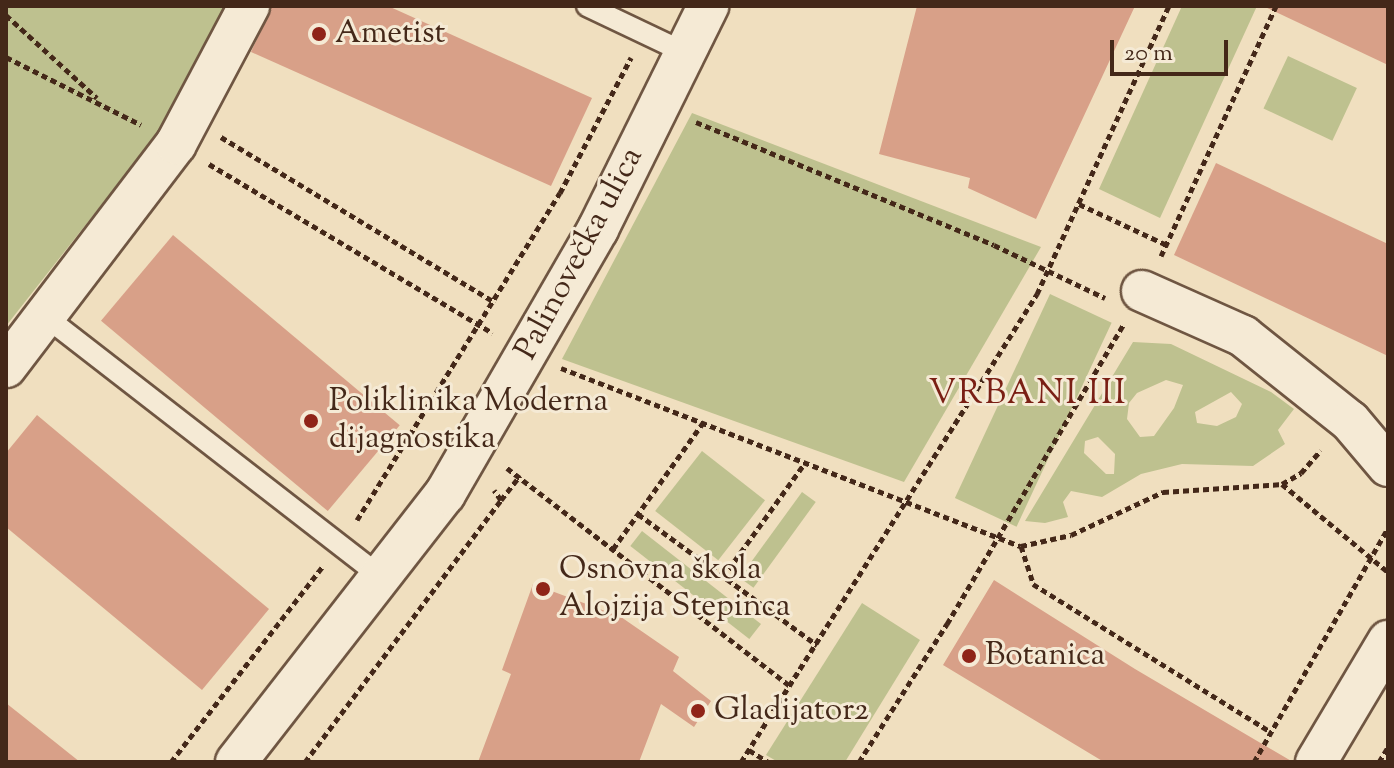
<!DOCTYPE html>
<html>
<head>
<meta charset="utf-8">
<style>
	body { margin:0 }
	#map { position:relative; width:1394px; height:768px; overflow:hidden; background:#f0dfbf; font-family:"Sorts Mill Goudy",serif }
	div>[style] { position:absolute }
	.green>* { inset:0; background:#bec18f; transform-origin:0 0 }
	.building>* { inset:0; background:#d8a088; transform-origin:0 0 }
	.path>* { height:5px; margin-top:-2.5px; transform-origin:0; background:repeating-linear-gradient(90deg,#442819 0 6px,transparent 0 10px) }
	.roads { filter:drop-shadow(2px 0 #6f5642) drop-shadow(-2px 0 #6f5642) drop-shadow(0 2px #6f5642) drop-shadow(0 -2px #6f5642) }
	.lane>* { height:20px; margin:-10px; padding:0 10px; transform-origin:10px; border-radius:10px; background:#f5ead5 }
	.street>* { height:40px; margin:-20px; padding:0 20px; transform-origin:20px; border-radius:20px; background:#f5ead5 }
	.dots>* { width:22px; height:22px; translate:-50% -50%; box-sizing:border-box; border:4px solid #f5ead5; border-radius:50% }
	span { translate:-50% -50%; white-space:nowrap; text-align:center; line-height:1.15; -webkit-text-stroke:6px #f5ead5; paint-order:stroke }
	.poi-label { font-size:32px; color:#442819 }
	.left { translate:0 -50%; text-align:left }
	.street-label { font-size:32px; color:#442819 }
	.neighbourhood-label { font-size:34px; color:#7a1f14; letter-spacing:2px }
	.frame { position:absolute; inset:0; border:8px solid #442819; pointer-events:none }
	.scale { position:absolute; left:1110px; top:40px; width:118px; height:36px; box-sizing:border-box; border:4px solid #442819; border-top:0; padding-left:10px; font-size:24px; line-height:28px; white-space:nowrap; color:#442819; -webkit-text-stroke:6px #f5ead5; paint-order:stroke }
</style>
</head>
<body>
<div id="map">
	<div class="green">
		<i style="clip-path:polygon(6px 6px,228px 6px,172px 115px,6px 326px)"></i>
		<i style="clip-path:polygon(1182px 6px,1257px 6px,1160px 218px,1099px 189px)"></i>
		<i style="left:1288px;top:56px;width:76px;height:58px;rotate:25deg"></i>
		<i style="clip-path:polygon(692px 113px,1041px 247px,904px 482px,562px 359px)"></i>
		<i style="left:1050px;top:294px;width:68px;height:225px;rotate:25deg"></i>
		<i style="clip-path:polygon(evenodd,1133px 342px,1171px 344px,1271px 392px,1294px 409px,1278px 430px,1285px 444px,1253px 466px,1182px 464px,1141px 474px,1102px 497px,1071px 491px,1063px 502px,1068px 517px,1045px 523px,1025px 521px,1133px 342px,1166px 380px,1183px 385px,1174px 408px,1154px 436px,1140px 437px,1127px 419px,1129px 403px,1137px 393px,1166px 380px,1133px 342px,1231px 392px,1242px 404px,1236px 417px,1217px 426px,1197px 423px,1195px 412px,1231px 392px,1133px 342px,1098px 437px,1115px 454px,1114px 474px,1106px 474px,1084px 453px,1085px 441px,1098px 437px)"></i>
		<i style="left:702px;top:451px;width:80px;height:76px;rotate:38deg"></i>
		<i style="left:802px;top:492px;width:17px;height:106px;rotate:36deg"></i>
		<i style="left:642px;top:531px;width:151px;height:19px;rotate:38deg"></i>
		<i style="clip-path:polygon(862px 603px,920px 640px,845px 762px,778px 762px,766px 755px)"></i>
	</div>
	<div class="building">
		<i style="clip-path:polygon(272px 6px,388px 6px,592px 98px,551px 186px,251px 52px)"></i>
		<i style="clip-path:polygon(917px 6px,1135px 6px,1036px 219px,968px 188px,970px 178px,879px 154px)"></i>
		<i style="clip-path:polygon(1263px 6px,1388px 6px,1388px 65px)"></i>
		<i style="clip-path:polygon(1216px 163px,1388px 244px,1388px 356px,1174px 255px)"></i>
		<i style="left:173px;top:235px;width:296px;height:112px;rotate:40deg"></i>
		<i style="clip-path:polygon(37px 415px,269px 609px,202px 690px,6px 527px,6px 453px)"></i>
		<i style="clip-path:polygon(994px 580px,1135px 669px,1293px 762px,1104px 762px,943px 665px)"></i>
		<i style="clip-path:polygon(533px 584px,621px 617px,679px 657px,673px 671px,711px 701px,694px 727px,661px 704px,639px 762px,478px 762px,511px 674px,502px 670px)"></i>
		<i style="clip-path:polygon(6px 703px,80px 762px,6px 762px)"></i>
	</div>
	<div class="path">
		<i style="left:6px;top:15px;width:123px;rotate:42.4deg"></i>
		<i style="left:6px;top:57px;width:151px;rotate:26.7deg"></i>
		<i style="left:696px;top:122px;width:322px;rotate:22.4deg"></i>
		<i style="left:994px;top:245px;width:123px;rotate:25.5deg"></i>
		<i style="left:221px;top:137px;width:320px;rotate:31.1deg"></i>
		<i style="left:209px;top:164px;width:330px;rotate:30.8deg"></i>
		<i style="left:1079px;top:204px;width:97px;rotate:25deg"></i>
		<i style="left:1161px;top:256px;width:275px;rotate:-65.3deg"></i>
		<i style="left:561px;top:368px;width:493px;rotate:21.2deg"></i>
		<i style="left:1021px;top:546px;width:51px;rotate:-12.4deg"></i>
		<i style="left:1071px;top:535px;width:102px;rotate:-25.1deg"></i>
		<i style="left:1163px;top:492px;width:119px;rotate:-3.8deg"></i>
		<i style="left:1282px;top:484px;width:22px;rotate:-30deg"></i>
		<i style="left:1301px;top:473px;width:30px;rotate:-49deg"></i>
		<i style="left:507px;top:468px;width:357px;rotate:37.6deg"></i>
		<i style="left:1282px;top:484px;width:138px;rotate:39.7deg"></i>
		<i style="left:501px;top:500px;width:31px;rotate:-52deg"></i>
		<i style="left:638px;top:514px;width:222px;rotate:36.2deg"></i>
		<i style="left:357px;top:520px;width:385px;rotate:-58.2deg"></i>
		<i style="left:560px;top:193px;width:153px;rotate:-62.3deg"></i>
		<i style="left:1021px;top:546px;width:40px;rotate:72deg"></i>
		<i style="left:1033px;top:584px;width:280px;rotate:31.9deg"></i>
		<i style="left:613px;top:549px;width:155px;rotate:-54.5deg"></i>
		<i style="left:723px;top:577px;width:140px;rotate:-54.3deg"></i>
		<i style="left:749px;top:750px;width:22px;rotate:32deg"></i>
		<i style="left:171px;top:762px;width:247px;rotate:-52.2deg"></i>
		<i style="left:305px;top:762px;width:327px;rotate:-53.2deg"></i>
		<i style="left:501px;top:500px;width:12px;rotate:-125deg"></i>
		<i style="left:741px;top:762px;width:554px;rotate:-57.69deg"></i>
		<i style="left:1037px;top:294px;width:317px;rotate:-65.4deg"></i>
		<i style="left:859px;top:762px;width:164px;rotate:-57.5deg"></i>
		<i style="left:947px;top:624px;width:348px;rotate:-59.5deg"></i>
		<i style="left:1254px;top:762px;width:270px;rotate:-60.2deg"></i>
		<i style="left:1379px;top:762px;width:17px;rotate:-59deg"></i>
	</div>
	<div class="roads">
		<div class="lane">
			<i style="left:587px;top:6px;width:107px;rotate:25.4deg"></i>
			<i style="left:46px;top:317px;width:425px;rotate:37.8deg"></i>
		</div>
		<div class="street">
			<i style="left:1142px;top:291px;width:111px;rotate:24deg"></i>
			<i style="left:1243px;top:336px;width:137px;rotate:38.5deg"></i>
			<i style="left:1350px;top:421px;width:59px;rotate:49.8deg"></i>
			<i style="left:6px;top:367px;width:280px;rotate:-52.7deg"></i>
			<i style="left:176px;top:144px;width:156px;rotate:-62.1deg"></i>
			<i style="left:236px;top:762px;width:340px;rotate:-52.1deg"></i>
			<i style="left:445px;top:494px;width:306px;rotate:-60deg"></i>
			<i style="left:598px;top:229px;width:249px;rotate:-63.7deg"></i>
			<i style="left:1316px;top:762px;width:141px;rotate:-59.2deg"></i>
		</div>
	</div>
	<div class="dots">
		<i style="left:319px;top:34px;background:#8f2418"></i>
		<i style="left:311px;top:421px;background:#8f2418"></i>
		<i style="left:543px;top:589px;background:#8f2418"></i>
		<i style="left:969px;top:656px;background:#8f2418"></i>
		<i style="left:698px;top:711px;background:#8f2418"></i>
	</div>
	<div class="poi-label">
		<span class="left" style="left:335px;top:34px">Ametist</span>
		<span class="left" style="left:329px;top:421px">Poliklinika Moderna<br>dijagnostika</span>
		<span class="left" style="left:559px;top:589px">Osnovna škola<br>Alojzija Stepinca</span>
		<span class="left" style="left:985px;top:656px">Botanica</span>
		<span class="left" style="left:714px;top:711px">Gladijator2</span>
	</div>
	<div class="street-label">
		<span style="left:580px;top:254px;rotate:-62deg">Palinovečka ulica</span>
	</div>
	<div class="neighbourhood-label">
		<span style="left:1028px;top:395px">VRBANI III</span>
	</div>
	<div class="frame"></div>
	<div class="scale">20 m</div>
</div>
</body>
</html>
